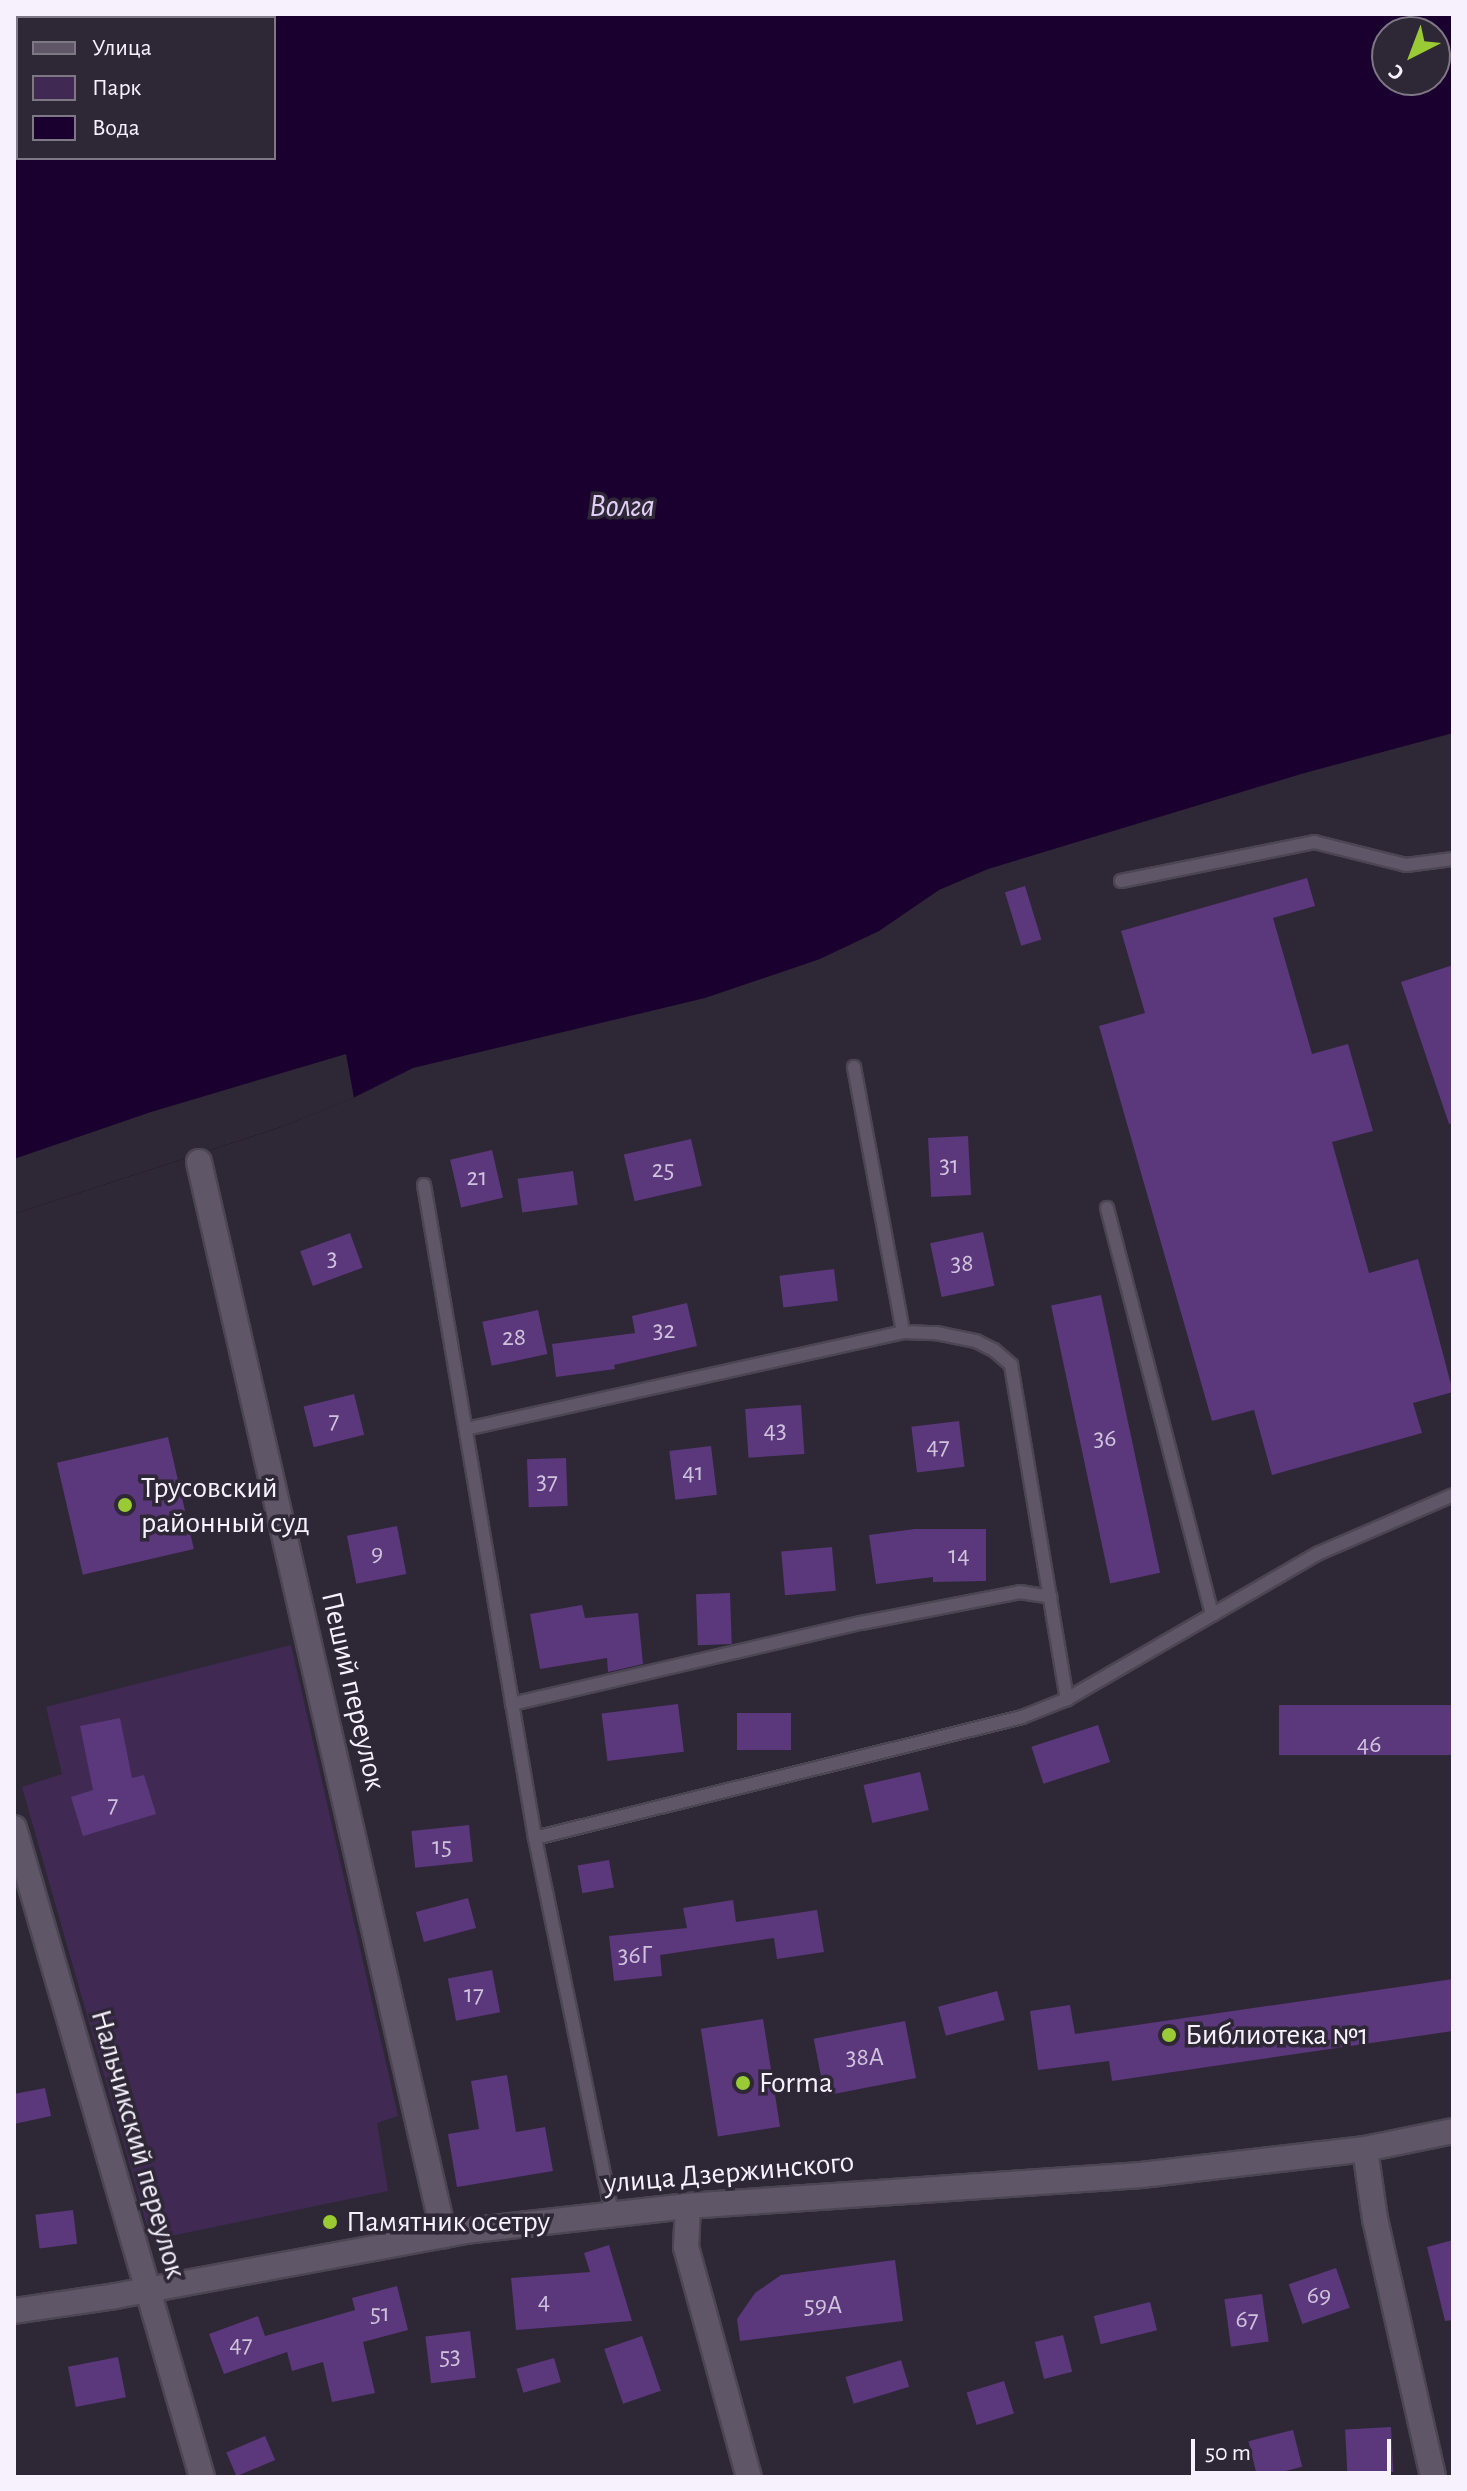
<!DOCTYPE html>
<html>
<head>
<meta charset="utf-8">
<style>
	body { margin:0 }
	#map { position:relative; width:1467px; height:2491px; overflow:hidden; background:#2e2736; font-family:"Alegreya Sans",sans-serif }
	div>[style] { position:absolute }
	.green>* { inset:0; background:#402a54 }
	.water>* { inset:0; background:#1a002e }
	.pier>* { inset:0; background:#2e2736 }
	.building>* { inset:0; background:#5b377b; transform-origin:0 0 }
	.roads { filter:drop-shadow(2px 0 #4c4553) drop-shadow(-2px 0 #4c4553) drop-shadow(0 2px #4c4553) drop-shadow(0 -2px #4c4553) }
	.lane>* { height:12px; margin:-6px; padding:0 6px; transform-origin:6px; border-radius:6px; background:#5f5768 }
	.street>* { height:24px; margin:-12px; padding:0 12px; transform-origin:12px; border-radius:12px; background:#5f5768 }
	.secondary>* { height:24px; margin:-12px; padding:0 12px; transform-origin:12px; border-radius:12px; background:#5f5768 }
	.dots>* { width:22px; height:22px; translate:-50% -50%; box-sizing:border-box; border:4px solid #2e2736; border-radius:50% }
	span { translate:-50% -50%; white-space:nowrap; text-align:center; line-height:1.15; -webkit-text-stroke:7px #2e2736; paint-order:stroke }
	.number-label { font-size:26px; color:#cfc2dc }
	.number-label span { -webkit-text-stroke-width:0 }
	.poi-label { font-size:30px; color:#f6f1fc }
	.left { translate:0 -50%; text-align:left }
	.street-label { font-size:30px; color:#f6f1fc }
	.water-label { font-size:32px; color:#e2cff7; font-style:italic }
	.frame { position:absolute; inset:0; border:16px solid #f6f1fc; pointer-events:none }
	.legend { position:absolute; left:16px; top:16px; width:260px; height:144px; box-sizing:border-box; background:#2e2736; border:2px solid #7e7885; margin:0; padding:10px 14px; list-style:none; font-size:24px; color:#f6f1fc }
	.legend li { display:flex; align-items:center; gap:16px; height:40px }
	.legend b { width:40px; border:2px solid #7e7885 }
	.north { position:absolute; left:1371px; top:16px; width:80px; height:80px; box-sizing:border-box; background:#2e2736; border:2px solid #7e7885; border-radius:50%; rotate:222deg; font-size:22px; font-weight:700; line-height:32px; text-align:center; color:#f6f1fc }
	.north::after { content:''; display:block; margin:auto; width:28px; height:36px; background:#9acb35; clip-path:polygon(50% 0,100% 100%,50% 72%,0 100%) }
	.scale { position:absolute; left:1191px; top:2439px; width:200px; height:36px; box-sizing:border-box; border:4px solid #f6f1fc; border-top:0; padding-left:10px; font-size:24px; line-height:28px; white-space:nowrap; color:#f6f1fc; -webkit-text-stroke:6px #2e2736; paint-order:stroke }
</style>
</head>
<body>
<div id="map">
	<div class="green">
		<i style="clip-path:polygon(291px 1645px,398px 2116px,377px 2123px,388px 2191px,151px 2240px,22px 1787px,62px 1774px,46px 1707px)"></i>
	</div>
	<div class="water">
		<i style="clip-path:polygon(evenodd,14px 14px,1453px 14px,1453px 733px,1301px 774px,988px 869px,939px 890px,879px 931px,820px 959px,705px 998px,413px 1068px,353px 1098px,278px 1128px,14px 1214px,14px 14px,18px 18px,274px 18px,274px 158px,18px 158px,18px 18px,14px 14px,1387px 32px,1435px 32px,1435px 80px,1387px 80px,1387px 32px)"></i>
	</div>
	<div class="pier">
		<i style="clip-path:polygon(346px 1054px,354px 1098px,278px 1128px,14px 1214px,14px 1159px,151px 1112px)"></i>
	</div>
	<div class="building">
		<i style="clip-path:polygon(1307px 878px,1315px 906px,1273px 918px,1312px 1054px,1348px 1044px,1373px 1131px,1332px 1142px,1369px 1273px,1418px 1259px,1453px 1392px,1413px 1403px,1422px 1433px,1272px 1475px,1254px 1410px,1212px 1421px,1099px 1026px,1145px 1013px,1121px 931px)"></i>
		<i style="left:1025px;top:886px;width:56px;height:21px;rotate:73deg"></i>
		<i style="clip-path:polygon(1453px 965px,1453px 1123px,1449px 1124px,1401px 982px)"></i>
		<i style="left:968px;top:1136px;width:59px;height:40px;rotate:87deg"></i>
		<i style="left:691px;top:1139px;width:48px;height:69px;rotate:77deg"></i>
		<i style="left:492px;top:1150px;width:49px;height:43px;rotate:77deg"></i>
		<i style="left:573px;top:1171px;width:34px;height:56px;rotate:82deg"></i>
		<i style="left:983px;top:1232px;width:55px;height:54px;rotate:78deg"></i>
		<i style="left:350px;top:1233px;width:37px;height:53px;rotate:70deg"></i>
		<i style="left:834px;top:1269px;width:32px;height:55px;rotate:83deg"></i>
		<i style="left:1101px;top:1295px;width:284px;height:51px;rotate:78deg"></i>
		<i style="clip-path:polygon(687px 1303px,697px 1346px,614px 1365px,615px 1369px,556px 1377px,552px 1344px,635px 1333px,632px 1316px)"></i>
		<i style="left:538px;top:1310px;width:45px;height:57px;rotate:78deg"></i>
		<i style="left:354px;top:1394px;width:42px;height:52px;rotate:76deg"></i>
		<i style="left:801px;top:1405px;width:49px;height:56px;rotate:86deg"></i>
		<i style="left:959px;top:1421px;width:46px;height:48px;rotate:83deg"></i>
		<i style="left:168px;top:1437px;width:115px;height:114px;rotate:77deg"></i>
		<i style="left:711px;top:1446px;width:49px;height:42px;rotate:83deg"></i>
		<i style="left:566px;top:1458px;width:48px;height:39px;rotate:88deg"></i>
		<i style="left:397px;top:1526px;width:49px;height:51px;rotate:79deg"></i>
		<i style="clip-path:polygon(915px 1529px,986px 1529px,986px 1581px,933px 1582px,933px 1577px,876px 1584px,869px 1535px)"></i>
		<i style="left:832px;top:1547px;width:44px;height:51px;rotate:85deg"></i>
		<i style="left:730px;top:1593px;width:51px;height:34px;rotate:88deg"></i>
		<i style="clip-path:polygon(582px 1605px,585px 1618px,638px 1613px,643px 1664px,608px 1672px,607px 1658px,540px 1669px,530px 1614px)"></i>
		<i style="left:678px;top:1704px;width:48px;height:77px;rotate:83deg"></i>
		<i style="left:1453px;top:1705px;width:50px;height:174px;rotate:90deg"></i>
		<i style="left:737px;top:1713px;width:54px;height:37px"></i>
		<i style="clip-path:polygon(120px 1718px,132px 1778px,144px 1775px,156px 1814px,83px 1836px,71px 1797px,93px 1790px,80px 1726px)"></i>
		<i style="left:1098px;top:1725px;width:39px;height:70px;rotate:72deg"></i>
		<i style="left:920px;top:1772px;width:39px;height:58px;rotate:77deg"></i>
		<i style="left:469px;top:1825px;width:37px;height:58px;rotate:84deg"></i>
		<i style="left:609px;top:1860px;width:28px;height:32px;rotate:80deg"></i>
		<i style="left:468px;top:1898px;width:31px;height:54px;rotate:75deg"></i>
		<i style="clip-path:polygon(733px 1900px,736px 1922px,817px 1910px,824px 1952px,777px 1959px,774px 1938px,660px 1955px,662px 1976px,614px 1981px,609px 1936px,687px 1928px,683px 1908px)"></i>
		<i style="left:492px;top:1970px;width:43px;height:45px;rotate:79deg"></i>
		<i style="clip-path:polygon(1453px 1979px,1453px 2031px,1112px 2081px,1109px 2061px,1038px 2070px,1030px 2011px,1070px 2005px,1075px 2034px)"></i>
		<i style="left:997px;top:1991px;width:30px;height:61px;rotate:75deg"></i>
		<i style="left:763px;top:2019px;width:109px;height:63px;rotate:81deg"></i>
		<i style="left:905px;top:2021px;width:58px;height:93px;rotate:79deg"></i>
		<i style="clip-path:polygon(507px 2075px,516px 2132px,545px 2127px,553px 2171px,457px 2187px,448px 2134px,479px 2129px,471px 2081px)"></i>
		<i style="clip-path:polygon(45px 2088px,51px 2116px,14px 2124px,14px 2094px)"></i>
		<i style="left:73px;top:2210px;width:34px;height:38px;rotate:83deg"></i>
		<i style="clip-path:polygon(1453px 2240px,1453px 2320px,1445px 2321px,1427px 2247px)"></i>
		<i style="clip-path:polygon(609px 2245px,632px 2321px,516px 2330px,511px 2278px,590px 2272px,584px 2253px)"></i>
		<i style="clip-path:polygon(895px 2260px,903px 2321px,740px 2341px,737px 2319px,755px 2293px,781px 2275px)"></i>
		<i style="left:1336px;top:2268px;width:42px;height:50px;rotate:71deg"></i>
		<i style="clip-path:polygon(397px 2286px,408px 2330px,363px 2342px,375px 2393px,332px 2402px,323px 2362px,292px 2371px,287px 2352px,224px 2374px,209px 2334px,258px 2316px,265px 2336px,355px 2310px,352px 2298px)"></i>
		<i style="left:1262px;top:2294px;width:48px;height:38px;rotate:82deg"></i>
		<i style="left:1150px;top:2302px;width:29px;height:58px;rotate:76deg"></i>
		<i style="left:470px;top:2331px;width:47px;height:45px;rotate:83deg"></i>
		<i style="left:1063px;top:2335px;width:38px;height:29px;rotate:76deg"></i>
		<i style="left:642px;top:2336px;width:58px;height:40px;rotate:71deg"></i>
		<i style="left:118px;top:2357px;width:41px;height:51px;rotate:79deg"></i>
		<i style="left:554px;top:2358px;width:25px;height:39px;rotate:74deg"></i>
		<i style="left:901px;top:2360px;width:28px;height:58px;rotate:73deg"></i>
		<i style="left:1004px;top:2381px;width:34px;height:39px;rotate:73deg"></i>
		<i style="left:1391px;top:2427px;width:45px;height:46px;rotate:87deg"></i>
		<i style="left:1293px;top:2430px;width:38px;height:46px;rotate:76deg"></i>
		<i style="left:265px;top:2436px;width:26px;height:42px;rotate:67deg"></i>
	</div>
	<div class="roads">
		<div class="lane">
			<i style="left:1121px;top:881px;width:197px;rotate:-11.4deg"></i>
			<i style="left:1314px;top:842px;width:95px;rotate:14deg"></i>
			<i style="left:1406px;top:865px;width:47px;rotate:-7.3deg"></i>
			<i style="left:854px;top:1067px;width:269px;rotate:79.5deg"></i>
			<i style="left:424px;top:1185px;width:662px;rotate:80.35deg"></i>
			<i style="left:535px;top:1838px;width:384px;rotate:78.4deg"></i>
			<i style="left:1107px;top:1208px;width:420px;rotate:75.5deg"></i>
			<i style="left:466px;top:1429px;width:448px;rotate:-12.5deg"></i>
			<i style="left:903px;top:1332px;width:33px;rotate:2deg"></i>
			<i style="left:936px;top:1333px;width:41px;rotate:11.3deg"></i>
			<i style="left:976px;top:1341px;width:20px;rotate:27deg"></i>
			<i style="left:994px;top:1350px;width:23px;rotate:41deg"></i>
			<i style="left:1011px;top:1365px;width:339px;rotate:80.5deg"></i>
			<i style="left:512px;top:1704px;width:358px;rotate:-13.1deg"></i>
			<i style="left:861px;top:1623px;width:162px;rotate:-11deg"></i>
			<i style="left:1020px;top:1592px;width:31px;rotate:9deg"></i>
			<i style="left:535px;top:1838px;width:502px;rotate:-13.95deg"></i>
			<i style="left:1022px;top:1717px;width:48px;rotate:-21.8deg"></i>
			<i style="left:1067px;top:1699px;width:291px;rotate:-30.1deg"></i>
			<i style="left:1319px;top:1553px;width:146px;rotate:-23.4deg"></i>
		</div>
		<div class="street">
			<i style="left:199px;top:1162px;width:1101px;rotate:77.14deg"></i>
			<i style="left:14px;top:1828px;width:676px;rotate:73.84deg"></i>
			<i style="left:1365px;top:2149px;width:71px;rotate:81.9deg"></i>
			<i style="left:1375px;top:2219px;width:264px;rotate:77.3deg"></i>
			<i style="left:688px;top:2206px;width:41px;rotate:92.8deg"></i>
			<i style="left:686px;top:2247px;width:238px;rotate:74.7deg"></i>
		</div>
		<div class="secondary">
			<i style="left:14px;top:2311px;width:102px;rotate:-8.4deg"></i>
			<i style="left:115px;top:2296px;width:356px;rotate:-10.5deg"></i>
			<i style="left:465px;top:2231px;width:224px;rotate:-6.4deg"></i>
			<i style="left:688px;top:2206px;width:454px;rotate:-3.9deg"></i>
			<i style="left:1141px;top:2175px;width:226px;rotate:-6.6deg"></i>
			<i style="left:1365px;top:2149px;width:90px;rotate:-11.6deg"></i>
		</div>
	</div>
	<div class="dots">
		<i style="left:125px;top:1505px;background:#9acb35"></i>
		<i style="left:1169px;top:2035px;background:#9acb35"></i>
		<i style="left:743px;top:2083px;background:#9acb35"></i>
		<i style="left:330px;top:2222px;background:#9acb35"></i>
	</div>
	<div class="number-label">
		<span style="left:949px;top:1166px">31</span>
		<span style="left:663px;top:1170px">25</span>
		<span style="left:477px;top:1178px">21</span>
		<span style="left:332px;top:1259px">3</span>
		<span style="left:962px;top:1264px">38</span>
		<span style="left:664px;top:1331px">32</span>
		<span style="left:514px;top:1338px">28</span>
		<span style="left:334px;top:1421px">7</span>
		<span style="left:775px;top:1431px">43</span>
		<span style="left:1105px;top:1439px">36</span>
		<span style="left:938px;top:1447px">47</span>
		<span style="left:693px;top:1473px">41</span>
		<span style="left:547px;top:1482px">37</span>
		<span style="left:377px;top:1554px">9</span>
		<span style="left:959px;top:1556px">14</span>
		<span style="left:1369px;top:1745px">46</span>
		<span style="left:113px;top:1805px">7</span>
		<span style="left:442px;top:1847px">15</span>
		<span style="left:635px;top:1956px">36Г</span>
		<span style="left:474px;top:1995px">17</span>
		<span style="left:865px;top:2058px">38А</span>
		<span style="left:1319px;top:2296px">69</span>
		<span style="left:544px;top:2302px">4</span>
		<span style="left:823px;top:2306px">59А</span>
		<span style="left:380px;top:2314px">51</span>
		<span style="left:1247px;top:2320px">67</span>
		<span style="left:241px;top:2345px">47</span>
		<span style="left:450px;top:2357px">53</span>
	</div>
	<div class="poi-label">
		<span class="left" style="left:141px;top:1505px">Трусовский<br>районный суд</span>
		<span class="left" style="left:1185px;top:2035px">Библиотека №1</span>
		<span class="left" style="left:759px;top:2083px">Forma</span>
		<span class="left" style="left:346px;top:2222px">Памятник осетру</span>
	</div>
	<div class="street-label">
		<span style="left:353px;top:1691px;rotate:77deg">Пеший переулок</span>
		<span style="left:138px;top:2144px;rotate:74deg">Нальчикский переулок</span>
		<span style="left:729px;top:2173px;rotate:-5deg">улица Дзержинского</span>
	</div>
	<div class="water-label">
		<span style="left:622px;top:506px">Волга</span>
	</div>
	<div class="frame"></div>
	<ul class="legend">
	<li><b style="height:10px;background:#5f5768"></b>Улица</li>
	<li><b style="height:22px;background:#402a54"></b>Парк</li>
	<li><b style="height:22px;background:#1a002e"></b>Вода</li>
	</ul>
	<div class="north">С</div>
	<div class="scale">50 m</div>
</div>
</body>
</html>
